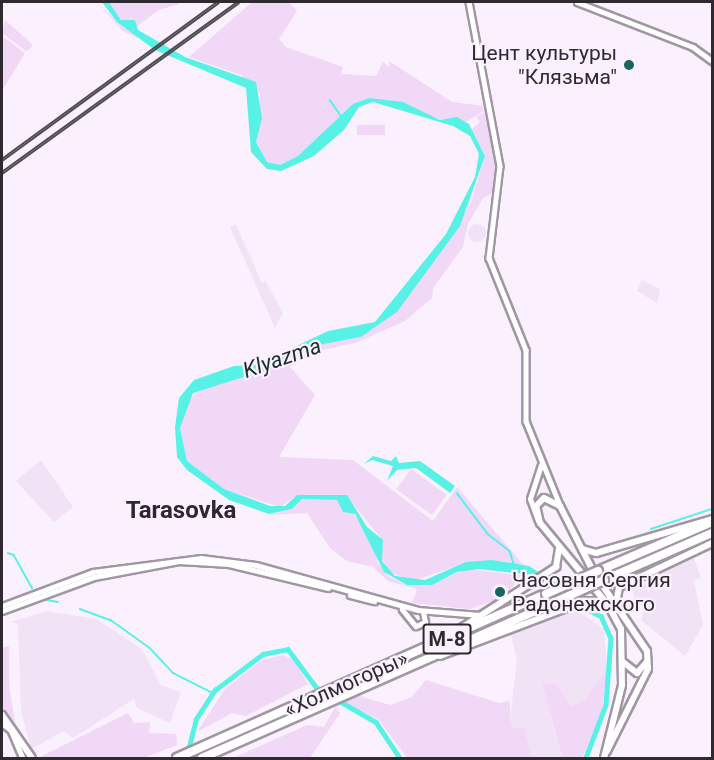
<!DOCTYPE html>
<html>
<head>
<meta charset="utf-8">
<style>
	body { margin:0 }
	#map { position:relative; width:714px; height:760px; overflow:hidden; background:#fbf0fd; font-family:Roboto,sans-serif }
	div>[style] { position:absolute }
	.built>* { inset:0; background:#f1e2f5 }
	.round { border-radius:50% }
	.green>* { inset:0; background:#f0d8f6; transform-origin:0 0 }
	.water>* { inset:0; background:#58f1e6 }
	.stream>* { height:1.5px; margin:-0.75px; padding:0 0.75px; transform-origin:0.75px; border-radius:0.75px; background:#58f1e6 }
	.river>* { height:4.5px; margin:-2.25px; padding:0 2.25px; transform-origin:2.25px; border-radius:2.25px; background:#58f1e6 }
	.roads { filter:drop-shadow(2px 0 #a097a3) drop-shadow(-2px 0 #a097a3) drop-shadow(0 2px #a097a3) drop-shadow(0 -2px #a097a3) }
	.minor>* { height:4.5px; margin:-2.25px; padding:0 2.25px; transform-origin:2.25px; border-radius:2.25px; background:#fff }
	.major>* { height:6px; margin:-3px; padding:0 3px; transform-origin:3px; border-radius:3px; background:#fff }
	.highway>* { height:8px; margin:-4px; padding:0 4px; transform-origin:4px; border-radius:4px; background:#fff }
	.rail>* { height:4px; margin-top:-2px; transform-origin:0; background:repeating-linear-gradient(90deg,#fbf0fd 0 4.5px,#504b51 0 9px); box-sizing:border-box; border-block:2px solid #504b51 }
	.bridges { filter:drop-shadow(2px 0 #a097a3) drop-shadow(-2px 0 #a097a3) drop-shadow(0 2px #a097a3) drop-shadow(0 -2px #a097a3) }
	.highway-bridge>* { height:8px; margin:-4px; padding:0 4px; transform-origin:4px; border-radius:4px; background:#fff }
	.dots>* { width:16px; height:16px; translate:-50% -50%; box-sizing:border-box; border:3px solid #fbf0fd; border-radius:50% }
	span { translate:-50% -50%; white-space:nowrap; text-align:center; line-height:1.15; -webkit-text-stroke:4.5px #fbf0fd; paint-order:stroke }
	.shield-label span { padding:2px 4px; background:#fbf0fd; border:2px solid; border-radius:4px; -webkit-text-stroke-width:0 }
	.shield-label { font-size:20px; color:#2e2a2f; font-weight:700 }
	.poi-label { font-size:21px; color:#2e2a2f }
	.right { translate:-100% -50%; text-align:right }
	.left { translate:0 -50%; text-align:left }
	.street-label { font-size:21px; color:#2e2a2f }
	.water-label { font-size:22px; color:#17302e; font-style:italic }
	.quarter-label { font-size:24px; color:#2e2730; font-weight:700 }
	.frame { position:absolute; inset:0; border:3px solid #2e2a2f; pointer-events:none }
</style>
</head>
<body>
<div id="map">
	<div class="built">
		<i class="round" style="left:468px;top:224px;width:18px;height:18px"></i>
		<i style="clip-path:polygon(236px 225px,262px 283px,265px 280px,283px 313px,275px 328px,230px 227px)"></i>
		<i style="clip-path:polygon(642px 280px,660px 289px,657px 303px,637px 291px)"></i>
		<i style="clip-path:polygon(41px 460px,73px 507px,54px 522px,16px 481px)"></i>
		<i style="clip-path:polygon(692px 554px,701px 577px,694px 581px,703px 625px,685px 656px,641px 620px,646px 605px,635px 603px,633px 590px)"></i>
		<i style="clip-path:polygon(572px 607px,604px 629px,607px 669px,585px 700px,571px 706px,555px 683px,542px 686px,562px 757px,532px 758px,524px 727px,514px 729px,510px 719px,517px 660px,511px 635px)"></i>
		<i style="clip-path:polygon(47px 611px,96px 619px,142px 649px,161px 685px,181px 692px,170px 723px,137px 708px,134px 699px,73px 738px,64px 731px,31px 749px,21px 710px,18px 624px,12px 622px)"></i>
	</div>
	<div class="green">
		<i style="clip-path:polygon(97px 2px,123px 27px,153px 45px,123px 31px)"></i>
		<i style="clip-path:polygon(109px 2px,179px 2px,179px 4px,159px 10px,136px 27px,135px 21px,121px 20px)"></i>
		<i style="clip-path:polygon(252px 2px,289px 2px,297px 11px,279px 39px,286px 47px,343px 67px,341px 74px,376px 76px,383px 62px,390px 67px,389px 61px,452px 102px,483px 106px,484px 111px,466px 122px,457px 117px,450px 122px,369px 98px,348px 109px,298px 156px,280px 165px,267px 162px,256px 142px,260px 94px,241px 75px,189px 57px)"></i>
		<i style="clip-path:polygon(5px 20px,33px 45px,30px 49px,26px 51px,2px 33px)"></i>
		<i style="clip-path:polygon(2px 36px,25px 53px,2px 91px)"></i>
		<i style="clip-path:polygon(485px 112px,497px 161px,495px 192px,483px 198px,468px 224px,463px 247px,433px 288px,432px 298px,405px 321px,355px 343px,317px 351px,290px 367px,315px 395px,279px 457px,353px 460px,433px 521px,457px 487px,526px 568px,469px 562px,413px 581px,389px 572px,381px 557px,383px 541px,346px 495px,297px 495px,280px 507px,224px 489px,187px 461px,180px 428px,186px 404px,203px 386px,262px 372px,313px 346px,361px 337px,397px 312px,471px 203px,485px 156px,472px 129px,480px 122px,476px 117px)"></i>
		<i style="left:357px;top:125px;width:28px;height:10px"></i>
		<i style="left:411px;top:469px;width:44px;height:25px;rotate:36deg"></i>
		<i style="clip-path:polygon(302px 499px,337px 500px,352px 511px,375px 547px,377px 562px,389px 577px,407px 585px,427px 586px,467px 569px,536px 577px,522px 577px,503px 596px,499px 590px,501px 598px,470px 609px,412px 603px,417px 589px,388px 581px,373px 567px,347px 561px,330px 548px,307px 513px,269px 515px,292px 509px)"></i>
		<i style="clip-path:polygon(9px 646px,9px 684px,15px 722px,2px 710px,2px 648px)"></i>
		<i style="clip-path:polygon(283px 655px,294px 660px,308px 684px,246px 716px,232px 713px,197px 732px,225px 689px,262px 660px)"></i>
		<i style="clip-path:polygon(607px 669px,601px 717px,582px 758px,557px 758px,562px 756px,542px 685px,555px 683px,571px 706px,585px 700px)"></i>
		<i style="clip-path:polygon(426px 680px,499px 703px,510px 701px,510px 719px,514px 729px,524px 727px,532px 758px,407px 758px,379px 720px,345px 702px,359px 696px,390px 705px,412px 697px)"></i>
		<i style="clip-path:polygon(335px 707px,340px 713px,310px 758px,233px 758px,307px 725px,324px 727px)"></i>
		<i style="clip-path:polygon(128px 713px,134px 723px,150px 722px,149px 733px,176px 734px,177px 745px,144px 758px,38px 758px)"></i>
	</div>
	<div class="water">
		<i style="clip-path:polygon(102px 2px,109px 2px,121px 20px,135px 20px,138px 30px,185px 57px,256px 82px,262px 118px,256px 142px,267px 162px,280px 165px,298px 156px,353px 104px,369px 98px,403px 102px,440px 120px,457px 117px,469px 124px,485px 156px,460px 226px,397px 312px,361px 337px,313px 346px,269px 369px,193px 393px,180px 428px,187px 461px,224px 489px,270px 506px,285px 506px,297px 495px,347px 495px,367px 527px,383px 540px,382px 561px,395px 576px,425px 580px,466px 562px,492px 560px,529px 566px,562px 587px,540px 576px,479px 569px,457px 572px,432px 585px,407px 585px,384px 572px,355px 514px,343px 512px,337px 500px,302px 499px,292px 509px,269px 514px,229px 500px,187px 470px,177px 457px,175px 427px,179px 398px,194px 380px,234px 366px,257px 365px,328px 331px,375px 322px,446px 234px,475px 177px,479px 154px,470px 136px,453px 126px,373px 102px,359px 107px,344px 130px,314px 156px,281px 171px,267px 169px,251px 152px,246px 88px,155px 50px,117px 22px)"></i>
		<i style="clip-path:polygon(373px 456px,391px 461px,396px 456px,399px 463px,420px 461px,455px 486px,450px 493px,416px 468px,397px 470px,387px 481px,393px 466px,372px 460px,364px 464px)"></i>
	</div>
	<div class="stream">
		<i style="left:330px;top:100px;width:19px;rotate:55deg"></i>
		<i style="left:457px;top:493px;width:51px;rotate:52.9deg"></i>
		<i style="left:488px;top:534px;width:28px;rotate:38deg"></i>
		<i style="left:510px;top:551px;width:17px;rotate:73deg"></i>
		<i style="left:651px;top:529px;width:64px;rotate:-18.2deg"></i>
		<i style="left:8px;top:553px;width:6px;rotate:18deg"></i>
		<i style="left:14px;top:555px;width:38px;rotate:61deg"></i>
		<i style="left:41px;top:599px;width:17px;rotate:10deg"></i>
		<i style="left:80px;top:609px;width:33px;rotate:20deg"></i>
		<i style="left:111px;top:620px;width:48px;rotate:35.7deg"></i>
		<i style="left:150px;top:648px;width:34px;rotate:47deg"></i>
		<i style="left:173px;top:673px;width:45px;rotate:26.6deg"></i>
	</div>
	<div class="river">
		<i style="left:560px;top:586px;width:19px;rotate:54deg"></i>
		<i style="left:571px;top:601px;width:34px;rotate:27deg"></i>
		<i style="left:601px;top:616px;width:24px;rotate:66deg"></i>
		<i style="left:611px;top:638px;width:67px;rotate:94.3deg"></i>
		<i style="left:606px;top:705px;width:57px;rotate:110.7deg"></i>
		<i style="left:186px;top:758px;width:40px;rotate:-75.6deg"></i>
		<i style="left:196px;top:719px;width:35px;rotate:-57deg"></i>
		<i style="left:215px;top:690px;width:60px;rotate:-36.9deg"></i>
		<i style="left:263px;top:654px;width:25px;rotate:-11deg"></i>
		<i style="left:288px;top:649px;width:49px;rotate:53.4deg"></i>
		<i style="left:317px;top:688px;width:68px;rotate:30deg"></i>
		<i style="left:376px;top:722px;width:43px;rotate:56.3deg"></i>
	</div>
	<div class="roads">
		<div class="minor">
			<i style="left:469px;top:2px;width:167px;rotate:79.3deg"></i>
			<i style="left:500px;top:166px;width:93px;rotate:96.8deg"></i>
			<i style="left:489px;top:258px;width:99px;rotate:68.1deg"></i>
			<i style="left:526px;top:350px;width:71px;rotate:90deg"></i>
			<i style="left:526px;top:421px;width:91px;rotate:68deg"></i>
			<i style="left:577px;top:2px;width:124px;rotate:21.2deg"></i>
			<i style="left:693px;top:47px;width:24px;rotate:36deg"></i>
			<i style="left:538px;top:521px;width:23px;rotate:-110deg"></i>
			<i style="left:530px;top:499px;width:36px;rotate:-72deg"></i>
			<i style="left:350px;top:595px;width:25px;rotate:14deg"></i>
			<i style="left:2px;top:606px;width:97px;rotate:-20.5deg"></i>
			<i style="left:93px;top:572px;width:109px;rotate:-7.4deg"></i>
			<i style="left:201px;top:558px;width:55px;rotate:7.3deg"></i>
			<i style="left:256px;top:565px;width:168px;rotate:15.5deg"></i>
			<i style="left:418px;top:610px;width:62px;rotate:4.6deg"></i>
			<i style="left:402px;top:609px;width:22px;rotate:51deg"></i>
			<i style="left:416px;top:626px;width:10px;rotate:-24deg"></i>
			<i style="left:425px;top:622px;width:10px;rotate:-101deg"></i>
			<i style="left:2px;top:611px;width:98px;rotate:-20.3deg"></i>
			<i style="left:94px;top:577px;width:86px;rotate:-10.7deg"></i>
			<i style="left:179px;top:561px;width:50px;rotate:3.4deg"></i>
			<i style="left:229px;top:564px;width:102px;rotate:13.6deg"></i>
			<i style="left:2px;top:723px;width:11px;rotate:38deg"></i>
			<i style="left:11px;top:730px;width:30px;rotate:67deg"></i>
		</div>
		<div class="major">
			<i style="left:582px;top:549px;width:15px;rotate:16deg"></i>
			<i style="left:596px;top:553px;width:121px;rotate:-16.3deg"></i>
			<i style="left:616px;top:604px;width:17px;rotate:-80deg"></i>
			<i style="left:619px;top:587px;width:103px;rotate:-25.3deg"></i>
			<i style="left:458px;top:630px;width:117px;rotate:-32.7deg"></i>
			<i style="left:556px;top:567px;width:18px;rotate:-81deg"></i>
			<i style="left:440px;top:656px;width:155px;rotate:-20.8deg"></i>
			<i style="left:585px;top:601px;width:19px;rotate:3deg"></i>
			<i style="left:623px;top:662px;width:18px;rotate:38deg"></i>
			<i style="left:637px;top:673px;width:15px;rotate:-48deg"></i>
			<i style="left:2px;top:715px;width:52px;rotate:55.1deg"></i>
			<i style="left:604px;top:758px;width:75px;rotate:-76.1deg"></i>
			<i style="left:622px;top:685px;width:56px;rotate:-91deg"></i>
			<i style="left:621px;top:629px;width:26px;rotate:-118deg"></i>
			<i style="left:609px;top:606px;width:108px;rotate:-129.7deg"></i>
			<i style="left:540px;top:523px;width:17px;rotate:-103deg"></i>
			<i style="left:536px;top:506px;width:11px;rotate:-45deg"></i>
			<i style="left:544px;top:498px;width:18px;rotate:27deg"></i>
			<i style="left:560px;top:506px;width:75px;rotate:63.1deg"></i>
			<i style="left:594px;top:573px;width:94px;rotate:55.8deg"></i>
			<i style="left:647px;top:651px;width:18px;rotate:87deg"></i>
			<i style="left:648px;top:669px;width:92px;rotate:116.6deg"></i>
		</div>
		<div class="highway">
			<i style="left:598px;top:571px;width:124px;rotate:-23.3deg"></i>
			<i style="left:604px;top:580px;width:118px;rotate:-23.5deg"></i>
			<i style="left:177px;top:758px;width:404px;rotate:-24deg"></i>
			<i style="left:202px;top:758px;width:384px;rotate:-23.8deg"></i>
		</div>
	</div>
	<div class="rail">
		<i style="left:2px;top:160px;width:268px;rotate:-36.1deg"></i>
		<i style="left:2px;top:173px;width:292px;rotate:-35.8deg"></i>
	</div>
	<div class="bridges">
		<div class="highway-bridge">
			<i style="left:546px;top:594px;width:57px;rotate:-23.9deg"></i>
			<i style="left:553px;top:603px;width:56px;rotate:-24.3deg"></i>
		</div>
	</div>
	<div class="dots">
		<i style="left:629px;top:65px;background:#176560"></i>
		<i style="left:500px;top:592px;background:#176560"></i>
	</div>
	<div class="shield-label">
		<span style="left:447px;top:639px">М-8</span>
	</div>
	<div class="poi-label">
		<span class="right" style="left:617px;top:65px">Цент культуры<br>"Клязьма"</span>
		<span class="left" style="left:512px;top:592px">Часовня Сергия<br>Радонежского</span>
	</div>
	<div class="street-label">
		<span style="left:346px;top:684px;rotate:-24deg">«Холмогоры»</span>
	</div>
	<div class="water-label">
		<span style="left:282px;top:358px;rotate:-19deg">Klyazma</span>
	</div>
	<div class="quarter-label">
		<span style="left:181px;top:511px">Tarasovka</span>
	</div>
	<div class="frame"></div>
</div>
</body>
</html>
